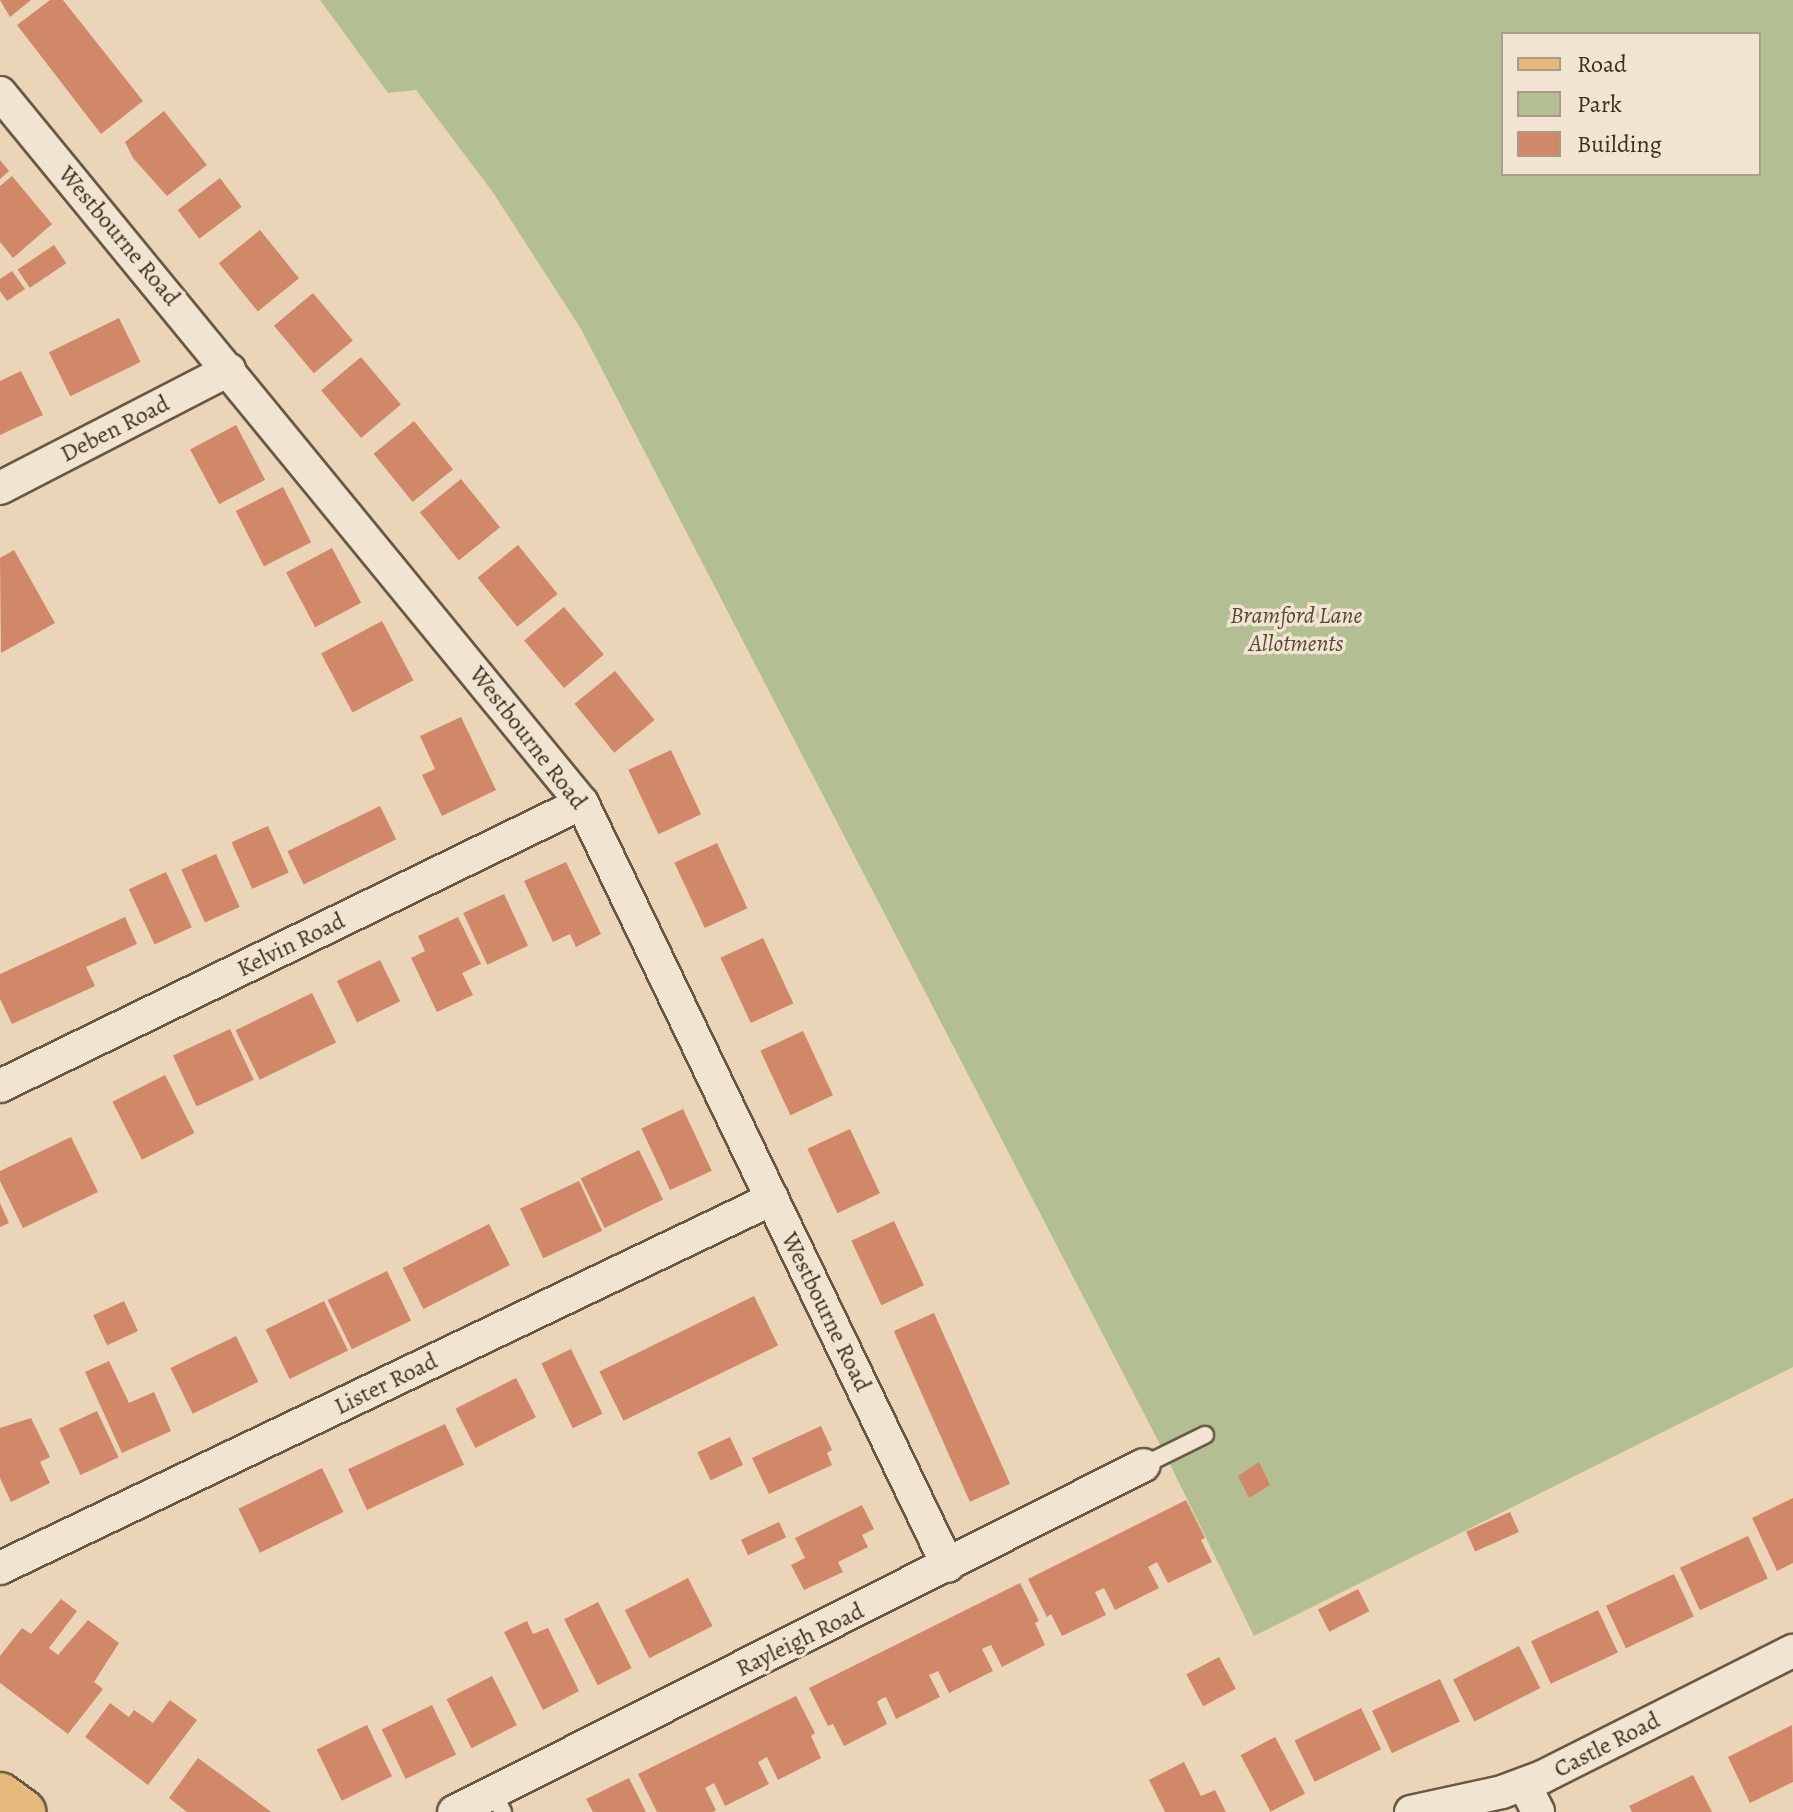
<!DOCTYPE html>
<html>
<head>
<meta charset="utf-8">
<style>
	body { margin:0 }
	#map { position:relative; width:1793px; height:1812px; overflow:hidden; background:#ead5b8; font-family:Alegreya,serif }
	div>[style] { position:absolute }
	.green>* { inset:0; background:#b3be92 }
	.building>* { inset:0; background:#d18868; transform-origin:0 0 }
	.roads { filter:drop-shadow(2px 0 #685844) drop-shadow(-2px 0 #685844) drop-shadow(0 2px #685844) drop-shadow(0 -2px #685844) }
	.service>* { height:16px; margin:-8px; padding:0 8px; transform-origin:8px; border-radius:8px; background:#f1e4d1 }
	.minor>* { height:32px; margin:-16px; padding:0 16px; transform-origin:16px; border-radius:16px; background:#f1e4d1 }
	.primary>* { height:44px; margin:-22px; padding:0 22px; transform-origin:22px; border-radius:22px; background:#e5ba7c }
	span { translate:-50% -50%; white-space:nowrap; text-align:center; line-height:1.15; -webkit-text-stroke:7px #f1e4d1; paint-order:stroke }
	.street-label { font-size:24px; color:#3d2f1d }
	.park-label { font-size:24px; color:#554c34; font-style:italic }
	.legend { position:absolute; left:1501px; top:32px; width:260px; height:144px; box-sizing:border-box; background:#f1e4d1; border:2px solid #a99c89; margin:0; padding:10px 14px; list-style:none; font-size:24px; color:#3d2f1d }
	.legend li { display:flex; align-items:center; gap:16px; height:40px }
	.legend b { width:40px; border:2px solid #a99c89 }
</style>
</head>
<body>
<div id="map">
	<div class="green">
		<i style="clip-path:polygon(evenodd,320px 0,1793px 0,1793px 1367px,1254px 1636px,1165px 1454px,581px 329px,492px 191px,416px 90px,388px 93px,320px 0,1503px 34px,1759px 34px,1759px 174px,1503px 174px,1503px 34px)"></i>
	</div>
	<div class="building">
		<i style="clip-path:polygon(0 0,31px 0,10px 17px)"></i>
		<i style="clip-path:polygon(50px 0,63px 0,143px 101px,101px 134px,17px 25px)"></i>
		<i style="clip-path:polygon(164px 111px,207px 165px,167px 196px,133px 158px,125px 142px)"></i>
		<i style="clip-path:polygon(0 160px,9px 171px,0 179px)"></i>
		<i style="clip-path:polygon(12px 176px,52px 224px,13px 258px,0 242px,0 186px)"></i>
		<i style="left:220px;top:178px;width:36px;height:53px;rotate:53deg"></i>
		<i style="left:260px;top:230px;width:62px;height:53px;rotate:51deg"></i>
		<i style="left:54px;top:245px;width:22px;height:44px;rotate:56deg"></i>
		<i style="clip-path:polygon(12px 271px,25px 289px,7px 301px,0 291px,0 279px)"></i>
		<i style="left:313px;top:293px;width:62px;height:51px;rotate:50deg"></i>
		<i style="left:119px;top:318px;width:49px;height:78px;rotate:64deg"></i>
		<i style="left:361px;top:357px;width:62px;height:52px;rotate:50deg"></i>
		<i style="clip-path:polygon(21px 371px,43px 415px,0 435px,0 381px)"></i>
		<i style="left:414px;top:421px;width:62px;height:52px;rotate:51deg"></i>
		<i style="left:236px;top:425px;width:62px;height:52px;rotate:62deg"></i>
		<i style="left:461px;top:479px;width:62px;height:53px;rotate:51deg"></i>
		<i style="left:283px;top:487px;width:62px;height:53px;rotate:63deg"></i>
		<i style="left:518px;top:545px;width:63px;height:52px;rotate:51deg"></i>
		<i style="left:332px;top:548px;width:62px;height:52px;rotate:62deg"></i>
		<i style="clip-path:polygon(14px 550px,55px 623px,1px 653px,0 558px)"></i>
		<i style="left:564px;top:607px;width:62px;height:52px;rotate:50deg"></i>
		<i style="left:382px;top:621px;width:67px;height:69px;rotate:62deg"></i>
		<i style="left:615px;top:671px;width:63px;height:52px;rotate:51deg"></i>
		<i style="clip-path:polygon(461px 717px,496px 790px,442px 816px,422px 775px,435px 769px,420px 736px)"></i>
		<i style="left:671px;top:750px;width:71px;height:47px;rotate:65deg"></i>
		<i style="left:380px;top:806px;width:37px;height:103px;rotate:64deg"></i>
		<i style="left:268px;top:826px;width:51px;height:40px;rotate:66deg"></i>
		<i style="left:717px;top:843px;width:72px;height:47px;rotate:65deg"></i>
		<i style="left:216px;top:854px;width:58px;height:38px;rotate:66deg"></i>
		<i style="clip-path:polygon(566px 862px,601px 934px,576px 947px,570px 934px,553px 942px,524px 881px)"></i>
		<i style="left:166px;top:872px;width:61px;height:41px;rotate:65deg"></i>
		<i style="left:504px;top:894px;width:57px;height:45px;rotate:65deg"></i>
		<i style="clip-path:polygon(125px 917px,137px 944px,86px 967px,95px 986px,12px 1024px,0 999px,0 974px)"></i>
		<i style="clip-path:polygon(458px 917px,481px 964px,462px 973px,473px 995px,437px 1012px,411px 958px,425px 951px,418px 936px)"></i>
		<i style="left:763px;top:938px;width:72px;height:47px;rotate:65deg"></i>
		<i style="left:380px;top:960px;width:46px;height:48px;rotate:64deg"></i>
		<i style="left:312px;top:993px;width:55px;height:85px;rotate:64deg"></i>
		<i style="left:230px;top:1029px;width:56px;height:63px;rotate:65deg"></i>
		<i style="left:803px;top:1031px;width:71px;height:47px;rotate:65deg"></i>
		<i style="left:165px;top:1075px;width:65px;height:59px;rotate:63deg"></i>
		<i style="left:683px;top:1109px;width:68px;height:46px;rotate:65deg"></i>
		<i style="left:850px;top:1129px;width:71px;height:47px;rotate:65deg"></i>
		<i style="clip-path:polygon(71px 1137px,98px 1192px,23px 1228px,0 1181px,0 1171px)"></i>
		<i style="left:639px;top:1150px;width:55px;height:65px;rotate:64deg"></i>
		<i style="left:579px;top:1181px;width:55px;height:65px;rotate:65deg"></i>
		<i style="clip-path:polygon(0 1203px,9px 1223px,0 1227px)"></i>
		<i style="left:894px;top:1221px;width:71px;height:47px;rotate:65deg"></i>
		<i style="left:489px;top:1224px;width:46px;height:97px;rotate:63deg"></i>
		<i style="left:387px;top:1271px;width:55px;height:66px;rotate:64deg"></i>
		<i style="left:754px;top:1296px;width:55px;height:172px;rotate:64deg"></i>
		<i style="left:124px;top:1301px;width:33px;height:34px;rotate:65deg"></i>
		<i style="left:324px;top:1301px;width:55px;height:65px;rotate:64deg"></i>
		<i style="left:934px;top:1313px;width:187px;height:44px;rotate:66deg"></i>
		<i style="left:236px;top:1336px;width:51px;height:73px;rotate:64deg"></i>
		<i style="left:571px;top:1349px;width:72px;height:33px;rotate:64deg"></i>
		<i style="clip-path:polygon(109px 1361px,129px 1403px,154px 1392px,171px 1431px,122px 1453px,85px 1372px)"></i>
		<i style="left:516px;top:1378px;width:44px;height:68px;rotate:63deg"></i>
		<i style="left:97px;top:1411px;width:51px;height:42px;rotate:65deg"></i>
		<i style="clip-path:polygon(31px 1418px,50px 1457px,40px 1462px,50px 1483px,11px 1502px,0 1478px,0 1428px)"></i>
		<i style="left:445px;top:1424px;width:45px;height:107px;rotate:65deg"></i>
		<i style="clip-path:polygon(821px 1426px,832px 1450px,827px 1453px,832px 1465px,769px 1494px,752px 1458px)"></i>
		<i style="left:730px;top:1437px;width:31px;height:36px;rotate:65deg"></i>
		<i style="clip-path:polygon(1259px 1462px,1270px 1485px,1249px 1498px,1238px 1476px)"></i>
		<i style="left:322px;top:1468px;width:49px;height:93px;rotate:64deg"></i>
		<i style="clip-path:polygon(1793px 1498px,1793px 1563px,1777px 1571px,1752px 1518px)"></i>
		<i style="clip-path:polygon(1186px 1500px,1205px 1538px,1201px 1540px,1212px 1562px,1168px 1583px,1157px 1562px,1148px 1567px,1159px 1588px,1115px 1610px,1104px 1588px,1095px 1592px,1106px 1615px,1062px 1636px,1051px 1614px,1047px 1617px,1028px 1579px)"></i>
		<i style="clip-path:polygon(862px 1505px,874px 1529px,862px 1535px,868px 1547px,838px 1562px,843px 1572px,804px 1590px,791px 1565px,805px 1558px,795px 1538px)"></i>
		<i style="left:1510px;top:1512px;width:22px;height:48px;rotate:66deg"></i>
		<i style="left:779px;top:1522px;width:17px;height:42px;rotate:65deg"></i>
		<i style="left:1748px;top:1536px;width:47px;height:75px;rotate:65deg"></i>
		<i style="left:1674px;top:1574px;width:47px;height:75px;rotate:65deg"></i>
		<i style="left:688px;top:1578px;width:54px;height:71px;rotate:63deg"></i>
		<i style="clip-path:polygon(1020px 1583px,1039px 1621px,1035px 1623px,1045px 1645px,1002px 1667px,991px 1645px,986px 1647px,982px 1649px,993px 1671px,949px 1693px,938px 1671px,934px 1673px,929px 1675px,940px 1697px,896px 1719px,886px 1697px,881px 1699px,877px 1702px,887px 1724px,844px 1746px,833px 1724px,828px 1726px,809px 1688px)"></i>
		<i style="left:1358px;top:1589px;width:25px;height:45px;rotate:63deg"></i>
		<i style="clip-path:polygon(61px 1599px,77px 1611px,49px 1648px,58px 1655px,88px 1620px,119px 1643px,94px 1682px,103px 1689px,68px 1734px,0 1683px,0 1656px,22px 1628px,31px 1634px)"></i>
		<i style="left:598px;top:1602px;width:74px;height:38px;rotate:63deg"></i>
		<i style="left:1598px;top:1610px;width:47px;height:74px;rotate:65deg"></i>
		<i style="clip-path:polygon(527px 1621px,533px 1634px,548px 1628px,579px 1691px,543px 1710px,504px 1632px)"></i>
		<i style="left:1519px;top:1646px;width:47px;height:74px;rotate:63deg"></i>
		<i style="left:1219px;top:1657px;width:36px;height:37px;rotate:62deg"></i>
		<i style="left:492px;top:1676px;width:55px;height:51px;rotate:63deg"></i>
		<i style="left:1440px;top:1679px;width:47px;height:75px;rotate:65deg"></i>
		<i style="clip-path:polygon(796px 1696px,815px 1733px,811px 1736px,821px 1758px,778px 1780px,767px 1757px,758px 1762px,769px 1784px,725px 1806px,714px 1783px,705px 1788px,716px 1810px,713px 1812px,657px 1812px,638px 1774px)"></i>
		<i style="clip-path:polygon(170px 1700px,197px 1720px,148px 1785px,85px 1737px,110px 1703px,129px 1717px,134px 1710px,153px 1723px)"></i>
		<i style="left:432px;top:1705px;width:55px;height:56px;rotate:64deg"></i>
		<i style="left:1361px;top:1708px;width:46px;height:74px;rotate:64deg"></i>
		<i style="left:367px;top:1725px;width:57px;height:56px;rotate:64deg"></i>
		<i style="clip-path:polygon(1792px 1725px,1793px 1782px,1750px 1803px,1728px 1757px)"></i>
		<i style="left:1275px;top:1737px;width:64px;height:39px;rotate:62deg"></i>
		<i style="clip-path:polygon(198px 1758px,235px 1785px,271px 1812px,187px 1812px,169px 1798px)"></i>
		<i style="clip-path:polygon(1184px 1762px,1201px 1796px,1215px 1790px,1226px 1812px,1165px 1812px,1149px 1780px)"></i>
		<i style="clip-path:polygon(1693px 1775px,1712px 1812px,1632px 1812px,1629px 1806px)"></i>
		<i style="clip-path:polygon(629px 1778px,646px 1812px,593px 1812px,586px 1799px)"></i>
	</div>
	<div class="roads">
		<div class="service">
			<i style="left:1144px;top:1465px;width:68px;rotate:-26.2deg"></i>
			<i style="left:493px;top:1793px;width:21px;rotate:62deg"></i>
		</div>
		<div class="minor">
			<i style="left:0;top:93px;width:918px;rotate:50.66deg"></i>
			<i style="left:582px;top:803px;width:846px;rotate:64.37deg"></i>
			<i style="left:0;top:488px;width:258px;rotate:-27.3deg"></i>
			<i style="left:0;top:1086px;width:647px;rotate:-25.93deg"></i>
			<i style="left:0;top:1568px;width:856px;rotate:-25.55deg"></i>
			<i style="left:1524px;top:1784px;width:31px;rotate:63deg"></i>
			<i style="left:454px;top:1812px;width:772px;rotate:-26.7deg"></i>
			<i style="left:1411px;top:1812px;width:93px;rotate:-12.4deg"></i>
			<i style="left:1502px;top:1792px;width:43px;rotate:-20.6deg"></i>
			<i style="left:1542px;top:1777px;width:281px;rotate:-26.7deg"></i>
		</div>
		<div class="primary">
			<i style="left:0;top:1795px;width:29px;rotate:36deg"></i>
		</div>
	</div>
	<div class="street-label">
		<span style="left:119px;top:236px;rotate:50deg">Westbourne Road</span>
		<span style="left:115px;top:429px;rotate:-27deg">Deben Road</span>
		<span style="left:528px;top:738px;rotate:52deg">Westbourne Road</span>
		<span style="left:291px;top:945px;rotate:-26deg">Kelvin Road</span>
		<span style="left:826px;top:1312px;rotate:64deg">Westbourne Road</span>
		<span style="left:386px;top:1384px;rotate:-26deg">Lister Road</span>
		<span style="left:800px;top:1640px;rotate:-26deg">Rayleigh Road</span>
		<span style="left:1607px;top:1745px;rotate:-27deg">Castle Road</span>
	</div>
	<div class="park-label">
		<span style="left:1296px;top:630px">Bramford Lane<br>Allotments</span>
	</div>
	<ul class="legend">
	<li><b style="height:10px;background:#e5ba7c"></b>Road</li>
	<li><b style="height:22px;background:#b3be92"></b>Park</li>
	<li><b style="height:22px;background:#d18868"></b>Building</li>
	</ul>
</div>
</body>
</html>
